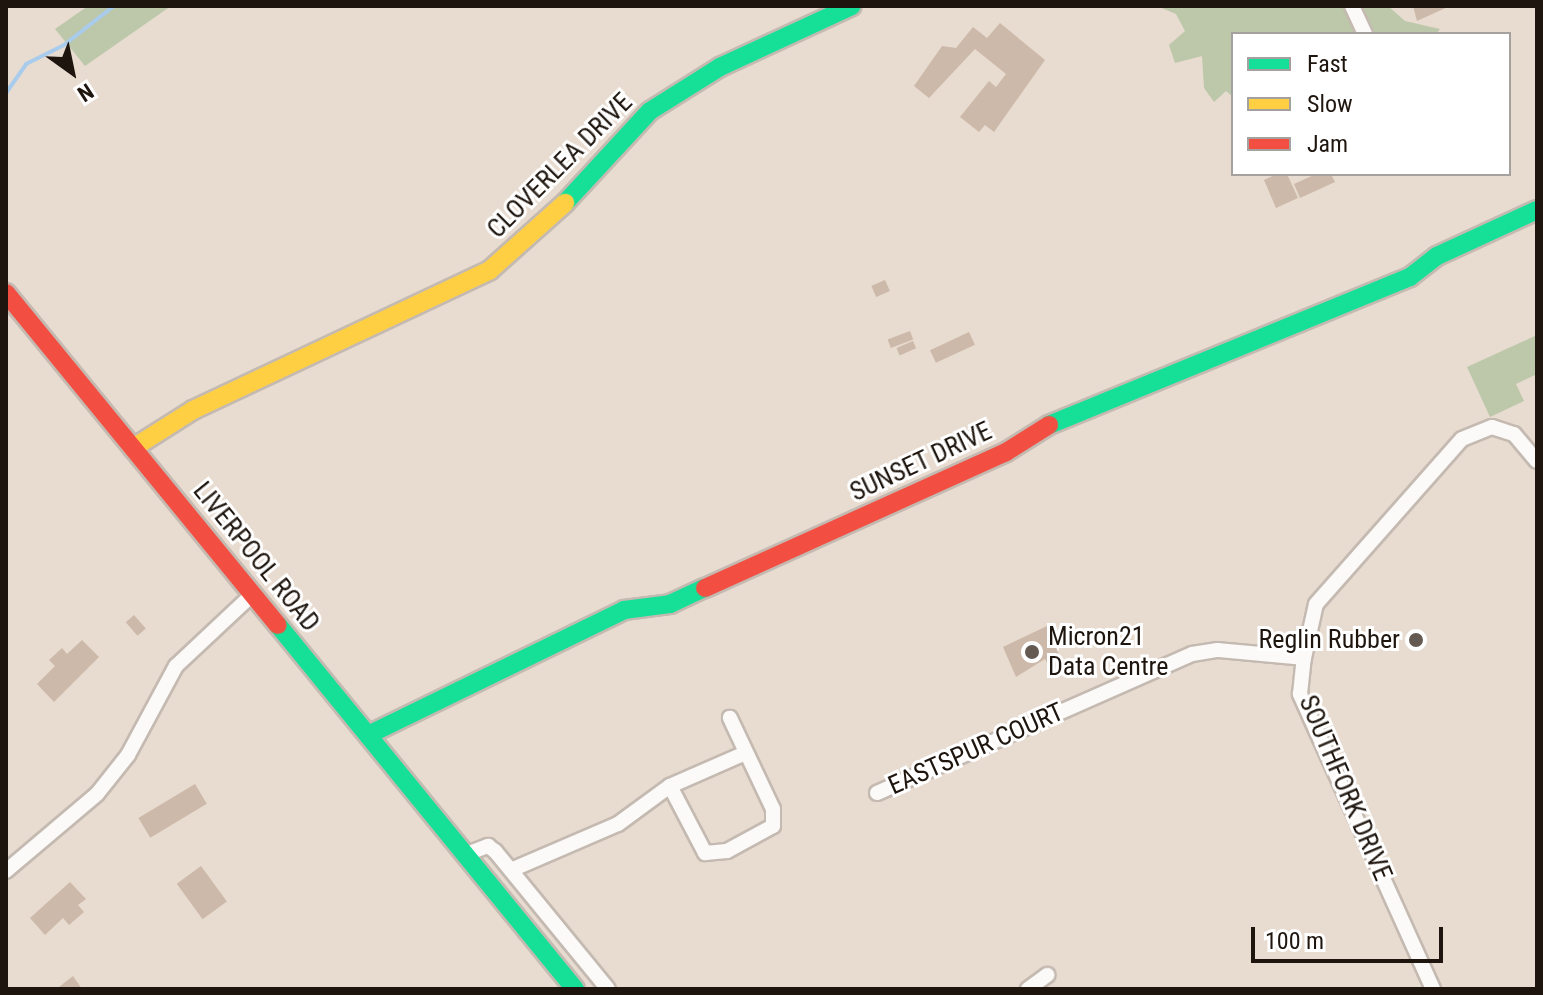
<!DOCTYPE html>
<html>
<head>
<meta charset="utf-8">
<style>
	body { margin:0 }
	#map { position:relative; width:1543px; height:995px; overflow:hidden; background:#e8dbd0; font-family:"Roboto Condensed",sans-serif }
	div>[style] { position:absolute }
	.green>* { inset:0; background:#bcc8a9 }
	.stream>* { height:4px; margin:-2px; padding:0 2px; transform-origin:2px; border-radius:2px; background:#a9ccec }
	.building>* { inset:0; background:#ccb9a9; transform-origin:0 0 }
	.roads { filter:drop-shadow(2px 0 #c4bab1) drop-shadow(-2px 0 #c4bab1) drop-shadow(0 2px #c4bab1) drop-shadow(0 -2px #c4bab1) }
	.street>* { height:14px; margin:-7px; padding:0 7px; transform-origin:7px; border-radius:7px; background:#fcfaf8 }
	.fast>* { height:18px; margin:-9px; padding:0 9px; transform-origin:9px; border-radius:9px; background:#16e098 }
	.slow>* { height:18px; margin:-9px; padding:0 9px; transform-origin:9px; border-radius:9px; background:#ffcf43 }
	.jam>* { height:18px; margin:-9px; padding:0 9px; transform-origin:9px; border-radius:9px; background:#f24e42 }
	.dots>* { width:22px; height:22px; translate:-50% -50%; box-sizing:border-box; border:4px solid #fff; border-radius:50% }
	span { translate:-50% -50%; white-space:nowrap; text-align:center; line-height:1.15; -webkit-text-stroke:6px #fff; paint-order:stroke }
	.street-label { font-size:26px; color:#1e150e }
	.poi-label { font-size:26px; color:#1e150e }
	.left { translate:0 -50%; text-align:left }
	.right { translate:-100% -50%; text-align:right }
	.frame { position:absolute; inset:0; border:8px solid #1e150e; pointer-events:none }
	.legend { position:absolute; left:1231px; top:32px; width:280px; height:144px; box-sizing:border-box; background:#fff; border:2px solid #a5a19f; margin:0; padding:10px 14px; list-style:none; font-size:24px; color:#1e150e }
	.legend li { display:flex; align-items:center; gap:16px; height:40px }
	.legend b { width:40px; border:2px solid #a5a19f }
	.north { position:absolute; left:32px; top:32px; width:80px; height:80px; -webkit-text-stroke:6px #fff; paint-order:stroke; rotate:147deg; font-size:22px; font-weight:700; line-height:32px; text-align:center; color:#1e150e }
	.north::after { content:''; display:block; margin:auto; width:28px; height:36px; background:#1e150e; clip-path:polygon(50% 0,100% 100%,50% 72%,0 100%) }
	.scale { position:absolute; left:1251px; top:927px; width:192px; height:36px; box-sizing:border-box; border:4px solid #1e150e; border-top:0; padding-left:10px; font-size:24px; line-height:28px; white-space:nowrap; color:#1e150e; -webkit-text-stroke:6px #fff; paint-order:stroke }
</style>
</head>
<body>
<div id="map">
	<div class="green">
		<i style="clip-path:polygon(88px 6px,171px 6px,85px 66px,55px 29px)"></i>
		<i style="clip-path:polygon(1157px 6px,1388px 6px,1405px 21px,1440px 29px,1436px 34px,1233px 34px,1233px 97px,1226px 91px,1214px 102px,1204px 88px,1202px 56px,1175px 63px,1169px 45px,1185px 31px,1176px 14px)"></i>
		<i style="clip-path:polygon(1537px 335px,1537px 374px,1516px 384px,1524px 401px,1490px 417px,1467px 367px)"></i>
	</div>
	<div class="stream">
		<i style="left:6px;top:93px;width:35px;rotate:-55deg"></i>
		<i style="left:26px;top:64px;width:42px;rotate:-26.6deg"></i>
		<i style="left:64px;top:45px;width:63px;rotate:-38deg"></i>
	</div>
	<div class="building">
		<i style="clip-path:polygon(1413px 6px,1450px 6px,1417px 21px)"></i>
		<i style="clip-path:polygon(1000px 23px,1045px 60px,994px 132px,985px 125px,979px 132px,960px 117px,989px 81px,996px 87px,1006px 74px,975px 49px,929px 98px,914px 86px,942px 46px,956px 48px,973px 27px,987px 38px)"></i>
		<i style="clip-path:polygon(1277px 174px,1287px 174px,1298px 198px,1276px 208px,1264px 180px)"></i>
		<i style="clip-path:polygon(1316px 174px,1331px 174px,1335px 182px,1300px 198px,1294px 184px)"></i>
		<i style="left:885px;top:280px;width:12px;height:15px;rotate:66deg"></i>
		<i style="left:910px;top:331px;width:9px;height:24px;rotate:69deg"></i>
		<i style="left:969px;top:332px;width:14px;height:43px;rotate:65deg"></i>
		<i style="left:913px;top:341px;width:8px;height:18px;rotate:67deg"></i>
		<i style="left:134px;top:615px;width:18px;height:11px;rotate:49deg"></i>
		<i style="clip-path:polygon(1047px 626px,1060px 657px,1047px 663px,1045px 659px,1016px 677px,1003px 647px)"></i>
		<i style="clip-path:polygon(82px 640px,99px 657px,54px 702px,37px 684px,55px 666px,49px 660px,62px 648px,67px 654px)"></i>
		<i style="left:195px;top:784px;width:23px;height:66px;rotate:59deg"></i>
		<i style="left:201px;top:866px;width:44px;height:30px;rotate:54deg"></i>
		<i style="clip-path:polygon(70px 882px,86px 899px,78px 905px,84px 912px,69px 925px,63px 918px,45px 935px,30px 918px)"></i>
		<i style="clip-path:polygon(73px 976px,82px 989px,60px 989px,59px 987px)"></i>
	</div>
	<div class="roads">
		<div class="street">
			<i style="left:1352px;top:6px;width:31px;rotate:65deg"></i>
			<i style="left:670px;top:786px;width:76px;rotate:62.4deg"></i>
			<i style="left:705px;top:853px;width:22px;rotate:-5deg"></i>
			<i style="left:727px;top:851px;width:52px;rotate:-28.5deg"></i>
			<i style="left:773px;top:826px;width:17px;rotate:-90deg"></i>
			<i style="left:773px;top:809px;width:101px;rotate:-115.3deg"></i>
			<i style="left:877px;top:793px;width:344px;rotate:-23.8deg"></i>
			<i style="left:1192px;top:654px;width:26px;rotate:-9deg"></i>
			<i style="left:1218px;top:650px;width:86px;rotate:5.3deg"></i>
			<i style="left:464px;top:855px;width:26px;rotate:-21deg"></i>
			<i style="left:488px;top:846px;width:9px;rotate:36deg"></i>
			<i style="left:495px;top:851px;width:178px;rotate:50.7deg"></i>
			<i style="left:511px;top:870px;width:116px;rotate:-23.3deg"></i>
			<i style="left:618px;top:824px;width:64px;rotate:-36.2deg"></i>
			<i style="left:670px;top:786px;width:82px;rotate:-23.7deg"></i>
			<i style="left:6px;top:871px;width:119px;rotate:-40.2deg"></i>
			<i style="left:97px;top:794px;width:50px;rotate:-51.5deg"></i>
			<i style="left:128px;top:755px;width:101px;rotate:-61.7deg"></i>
			<i style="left:176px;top:666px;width:104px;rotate:-43.1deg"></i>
			<i style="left:1028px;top:989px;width:24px;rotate:-36deg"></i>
			<i style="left:1433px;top:989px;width:324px;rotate:-114.3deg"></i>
			<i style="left:1300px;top:694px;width:36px;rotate:-84deg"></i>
			<i style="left:1304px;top:658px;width:55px;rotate:-77.5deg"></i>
			<i style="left:1316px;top:604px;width:220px;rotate:-48.5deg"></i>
			<i style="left:1462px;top:439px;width:32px;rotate:-22deg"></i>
			<i style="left:1492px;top:427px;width:23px;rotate:18deg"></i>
			<i style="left:1514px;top:434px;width:35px;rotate:50deg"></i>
		</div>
		<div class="fast">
			<i style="left:565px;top:203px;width:125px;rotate:-47.3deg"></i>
			<i style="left:650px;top:111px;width:83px;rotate:-32.2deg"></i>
			<i style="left:720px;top:67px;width:145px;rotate:-24.8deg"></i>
			<i style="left:1049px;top:425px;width:390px;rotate:-22.3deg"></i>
			<i style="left:1410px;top:277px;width:34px;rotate:-38deg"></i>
			<i style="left:1437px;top:256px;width:110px;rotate:-24.7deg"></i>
			<i style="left:278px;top:625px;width:470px;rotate:50.8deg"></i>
			<i style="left:368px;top:735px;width:285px;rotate:-26deg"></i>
			<i style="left:624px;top:610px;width:46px;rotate:-7.4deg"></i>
			<i style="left:670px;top:604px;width:38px;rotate:-25deg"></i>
		</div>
		<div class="slow">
			<i style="left:133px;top:448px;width:71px;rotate:-32.3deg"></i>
			<i style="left:193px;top:410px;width:328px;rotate:-25.2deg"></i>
			<i style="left:490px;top:270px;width:101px;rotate:-41.8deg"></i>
		</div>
		<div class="jam">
			<i style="left:6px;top:293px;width:429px;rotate:50.7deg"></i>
			<i style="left:705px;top:588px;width:330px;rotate:-24.3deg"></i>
			<i style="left:1006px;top:452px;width:51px;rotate:-32.1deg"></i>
		</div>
	</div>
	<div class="dots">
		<i style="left:1416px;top:640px;background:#655a52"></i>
		<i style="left:1032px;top:652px;background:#655a52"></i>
	</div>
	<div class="street-label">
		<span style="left:560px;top:166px;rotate:-45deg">CLOVERLEA DRIVE</span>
		<span style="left:921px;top:462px;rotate:-25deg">SUNSET DRIVE</span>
		<span style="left:256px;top:557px;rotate:51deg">LIVERPOOL ROAD</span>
		<span style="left:976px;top:749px;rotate:-24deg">EASTSPUR COURT</span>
		<span style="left:1345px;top:788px;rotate:67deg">SOUTHFORK DRIVE</span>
	</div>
	<div class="poi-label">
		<span class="left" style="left:1048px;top:652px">Micron21<br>Data Centre</span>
		<span class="right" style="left:1400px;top:640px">Reglin Rubber</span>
	</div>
	<div class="frame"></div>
	<ul class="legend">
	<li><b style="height:10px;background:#16e098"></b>Fast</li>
	<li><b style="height:10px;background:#ffcf43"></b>Slow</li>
	<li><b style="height:10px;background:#f24e42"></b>Jam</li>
	</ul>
	<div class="north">N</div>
	<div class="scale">100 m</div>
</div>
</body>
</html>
